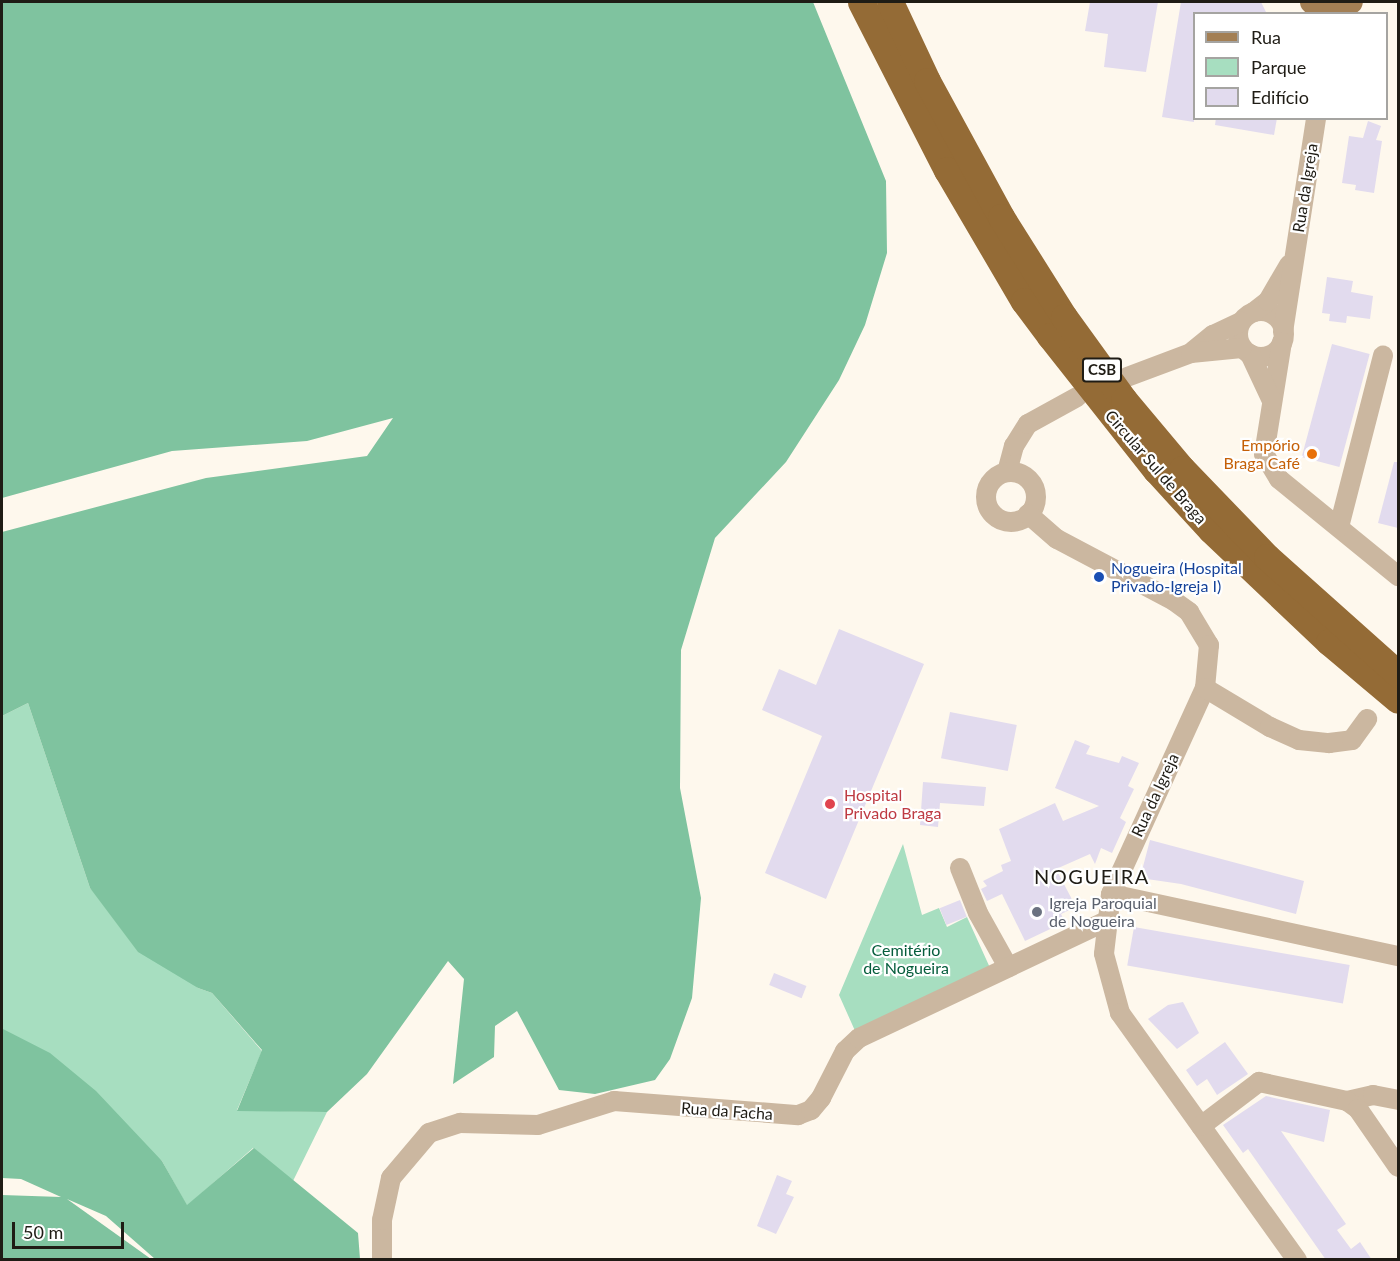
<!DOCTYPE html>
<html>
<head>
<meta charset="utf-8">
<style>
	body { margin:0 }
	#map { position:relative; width:1400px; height:1261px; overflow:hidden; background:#fef8ed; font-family:Lato,sans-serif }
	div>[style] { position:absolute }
	.green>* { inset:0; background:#a7dec0 }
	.forest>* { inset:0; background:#7fc39f }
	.building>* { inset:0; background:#e2dbee; transform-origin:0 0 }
	.minor>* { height:20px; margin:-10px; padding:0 10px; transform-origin:10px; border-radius:10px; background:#cbb7a0 }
	.minor>.ring { margin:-10px; padding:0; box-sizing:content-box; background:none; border:20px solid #cbb7a0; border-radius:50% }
	.major>* { height:24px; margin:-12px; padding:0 12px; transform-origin:12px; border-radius:12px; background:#a37f54 }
	.highway>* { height:27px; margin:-13.5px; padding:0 13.5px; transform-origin:13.5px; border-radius:13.5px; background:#946b36 }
	.dots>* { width:16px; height:16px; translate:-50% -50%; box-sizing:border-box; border:3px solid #fff; border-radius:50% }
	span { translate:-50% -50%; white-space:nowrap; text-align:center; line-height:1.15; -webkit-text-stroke:4.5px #fff; paint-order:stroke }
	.shield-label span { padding:2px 4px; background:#fff; border:2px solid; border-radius:4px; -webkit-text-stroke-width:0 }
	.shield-label { font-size:15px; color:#1f1c15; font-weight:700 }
	.street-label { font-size:16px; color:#1f1c15 }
	.food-label { font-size:16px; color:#c56008 }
	.right { translate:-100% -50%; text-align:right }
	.transit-label { font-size:16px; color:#164399 }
	.left { translate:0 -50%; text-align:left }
	.health-label { font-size:16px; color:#be3a42 }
	.worship-label { font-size:16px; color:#5b616d }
	.park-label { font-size:16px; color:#055d3c }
	.quarter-label { font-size:20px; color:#1f1c15; letter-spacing:1.5px }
	.frame { position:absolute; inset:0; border:3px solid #1f1c15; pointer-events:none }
	.legend { position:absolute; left:1193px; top:12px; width:195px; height:108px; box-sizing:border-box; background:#fff; border:2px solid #a5a4a1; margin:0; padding:8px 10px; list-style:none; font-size:18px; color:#1f1c15 }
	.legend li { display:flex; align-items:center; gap:12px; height:30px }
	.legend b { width:30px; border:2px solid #a5a4a1 }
	.scale { position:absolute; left:12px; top:1222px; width:112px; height:27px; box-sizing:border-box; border:3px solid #1f1c15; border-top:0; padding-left:8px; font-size:18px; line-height:21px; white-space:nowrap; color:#1f1c15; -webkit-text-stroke:4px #fff; paint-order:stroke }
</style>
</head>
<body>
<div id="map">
	<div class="green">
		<i style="clip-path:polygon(28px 703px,90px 888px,198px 988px,212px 993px,262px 1051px,237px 1110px,327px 1112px,293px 1181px,253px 1148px,187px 1206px,162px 1161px,2px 1030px,2px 716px)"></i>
		<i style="clip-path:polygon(903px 844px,922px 915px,939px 908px,947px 927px,967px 917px,991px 970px,856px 1033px,839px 995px)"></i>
	</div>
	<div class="forest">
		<i style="clip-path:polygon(2px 2px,813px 2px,886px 181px,887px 253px,865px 325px,839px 380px,786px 462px,715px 538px,681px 650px,680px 788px,701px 898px,692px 998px,670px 1059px,655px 1080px,595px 1094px,559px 1090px,517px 1011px,495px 1026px,494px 1057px,453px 1084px,464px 979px,448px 961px,367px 1074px,327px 1112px,237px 1111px,262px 1050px,212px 993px,198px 988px,138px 952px,90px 888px,28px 703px,2px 716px,2px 532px,206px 478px,367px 456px,393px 418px,307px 441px,172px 451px,2px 498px)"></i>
		<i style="clip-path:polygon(3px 1029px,50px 1053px,96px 1091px,162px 1161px,187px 1205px,254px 1148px,358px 1233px,360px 1259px,155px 1259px,106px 1216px,67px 1199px,151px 1259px,2px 1259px,2px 1195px,61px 1197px,21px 1179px,2px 1178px)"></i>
	</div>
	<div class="building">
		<i style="clip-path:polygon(1090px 2px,1158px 2px,1146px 72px,1104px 67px,1108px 34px,1085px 31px)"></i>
		<i style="clip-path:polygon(1181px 2px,1261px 2px,1267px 14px,1194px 14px,1194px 122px,1162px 117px)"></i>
		<i style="clip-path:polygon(1216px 118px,1277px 118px,1274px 135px,1215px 125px)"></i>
		<i style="clip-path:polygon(1368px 121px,1381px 126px,1376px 140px,1382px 141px,1374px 193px,1355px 190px,1356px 185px,1342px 183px,1349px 136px,1363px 138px)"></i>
		<i style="clip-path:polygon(1327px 277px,1353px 281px,1351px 292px,1373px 296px,1370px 319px,1347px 316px,1346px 323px,1329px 321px,1330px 314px,1322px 313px)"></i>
		<i style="left:1332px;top:344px;width:39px;height:117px;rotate:15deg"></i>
		<i style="clip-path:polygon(1394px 462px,1398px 462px,1398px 528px,1378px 523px)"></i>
		<i style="clip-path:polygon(839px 629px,924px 664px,826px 899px,765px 873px,822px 736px,762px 710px,779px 669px,816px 685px)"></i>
		<i style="left:950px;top:712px;width:68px;height:47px;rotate:11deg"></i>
		<i style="clip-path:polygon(1075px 740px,1090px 746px,1086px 754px,1119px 763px,1122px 756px,1139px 763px,1128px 786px,1134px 789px,1120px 818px,1126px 822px,1112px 853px,1101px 848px,1095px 864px,1090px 854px,1056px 869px,1076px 907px,1061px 914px,1065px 922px,1025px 941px,1002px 894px,987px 901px,981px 889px,987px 886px,983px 881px,1003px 871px,1001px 865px,1011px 861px,999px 829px,1055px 803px,1063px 821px,1099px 806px,1055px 788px)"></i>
		<i style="clip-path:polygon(923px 782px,986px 787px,984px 806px,940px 803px,938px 827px,920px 825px)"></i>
		<i style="clip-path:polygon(1150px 840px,1304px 881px,1296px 914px,1181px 884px,1140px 878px)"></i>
		<i style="left:960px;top:900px;width:18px;height:22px;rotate:68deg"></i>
		<i style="left:1134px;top:927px;width:219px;height:39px;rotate:10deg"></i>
		<i style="left:774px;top:973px;width:35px;height:13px;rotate:22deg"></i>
		<i style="clip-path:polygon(1183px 1002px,1199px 1033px,1177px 1049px,1148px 1019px,1168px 1005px)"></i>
		<i style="clip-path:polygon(1225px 1042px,1248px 1074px,1217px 1095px,1207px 1079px,1197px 1086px,1186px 1070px)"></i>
		<i style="clip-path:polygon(1266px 1096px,1330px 1110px,1324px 1142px,1281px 1131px,1346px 1224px,1337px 1230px,1351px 1249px,1360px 1242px,1372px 1260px,1326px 1260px,1248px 1149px,1243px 1153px,1223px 1125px)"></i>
		<i style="clip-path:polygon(777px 1175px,792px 1181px,786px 1194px,794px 1197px,776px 1234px,757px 1226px)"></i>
	</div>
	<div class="minor">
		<i class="ring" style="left:1238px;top:311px;width:26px;height:26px"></i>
		<i style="left:1254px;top:312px;width:18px;rotate:-38deg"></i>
		<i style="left:1268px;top:301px;width:42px;rotate:-59.7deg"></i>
		<i style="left:1283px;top:332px;width:217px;rotate:-81.2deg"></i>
		<i style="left:1282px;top:342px;width:113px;rotate:99.1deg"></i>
		<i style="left:1264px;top:454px;width:29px;rotate:59deg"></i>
		<i style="left:1279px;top:479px;width:154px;rotate:39.2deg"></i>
		<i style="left:1193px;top:351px;width:26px;rotate:-39deg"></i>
		<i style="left:1213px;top:335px;width:31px;rotate:-25deg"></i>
		<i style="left:1250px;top:354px;width:52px;rotate:64.9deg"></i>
		<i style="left:1127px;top:377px;width:68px;rotate:-20.6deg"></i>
		<i style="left:1191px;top:353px;width:51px;rotate:-5.6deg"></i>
		<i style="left:1007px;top:472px;width:27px;rotate:-75deg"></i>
		<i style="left:1014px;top:446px;width:26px;rotate:-58deg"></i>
		<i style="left:1028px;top:424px;width:56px;rotate:-28.9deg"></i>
		<i class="ring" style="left:986px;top:472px;width:30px;height:30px"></i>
		<i style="left:1028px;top:514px;width:38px;rotate:41deg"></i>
		<i style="left:1057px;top:539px;width:132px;rotate:27.9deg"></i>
		<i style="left:1174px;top:601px;width:19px;rotate:36deg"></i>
		<i style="left:1189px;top:612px;width:39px;rotate:59deg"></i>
		<i style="left:1209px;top:645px;width:43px;rotate:95.3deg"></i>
		<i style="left:1205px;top:688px;width:226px;rotate:114.5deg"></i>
		<i style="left:1111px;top:894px;width:60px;rotate:96.7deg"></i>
		<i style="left:1104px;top:954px;width:61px;rotate:74.8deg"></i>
		<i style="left:1120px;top:1013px;width:304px;rotate:54.4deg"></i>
		<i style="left:1339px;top:527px;width:177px;rotate:-75.6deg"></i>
		<i style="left:1205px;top:688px;width:76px;rotate:31deg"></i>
		<i style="left:1270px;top:727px;width:32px;rotate:24deg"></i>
		<i style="left:1299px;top:740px;width:30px;rotate:6deg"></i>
		<i style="left:1329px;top:743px;width:23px;rotate:-7deg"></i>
		<i style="left:1352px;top:740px;width:26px;rotate:-54deg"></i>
		<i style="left:960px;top:868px;width:48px;rotate:68.2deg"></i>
		<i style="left:978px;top:913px;width:62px;rotate:60.9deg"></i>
		<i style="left:1111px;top:894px;width:294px;rotate:12.2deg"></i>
		<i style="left:1347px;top:1101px;width:27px;rotate:-13deg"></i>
		<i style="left:1373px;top:1095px;width:25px;rotate:11deg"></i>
		<i style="left:1201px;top:1126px;width:73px;rotate:-37.2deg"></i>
		<i style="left:1259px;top:1082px;width:90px;rotate:12.2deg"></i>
		<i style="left:1347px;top:1101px;width:14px;rotate:36deg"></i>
		<i style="left:1358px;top:1109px;width:70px;rotate:55.4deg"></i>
		<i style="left:382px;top:1260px;width:40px;rotate:-90deg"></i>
		<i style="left:382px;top:1220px;width:43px;rotate:-77.9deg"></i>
		<i style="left:391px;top:1178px;width:59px;rotate:-49.8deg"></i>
		<i style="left:429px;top:1133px;width:33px;rotate:-18deg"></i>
		<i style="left:460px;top:1123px;width:78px;rotate:1.5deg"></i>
		<i style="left:538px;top:1125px;width:80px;rotate:-17.5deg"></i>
		<i style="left:614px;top:1101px;width:185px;rotate:4.4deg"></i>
		<i style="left:798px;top:1115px;width:14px;rotate:-21deg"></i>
		<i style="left:811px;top:1110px;width:16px;rotate:-50deg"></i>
		<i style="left:821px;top:1098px;width:53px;rotate:-62.9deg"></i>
		<i style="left:845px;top:1051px;width:19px;rotate:-43deg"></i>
		<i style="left:859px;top:1038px;width:273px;rotate:-25.3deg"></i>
	</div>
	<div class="major">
		<i style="left:1312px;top:2px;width:11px;rotate:38deg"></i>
		<i style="left:1321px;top:9px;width:13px;rotate:9deg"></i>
		<i style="left:1334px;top:11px;width:19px;rotate:-28deg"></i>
	</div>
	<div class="highway">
		<i style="left:861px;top:2px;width:189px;rotate:62.9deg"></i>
		<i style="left:947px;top:170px;width:152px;rotate:59.6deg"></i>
		<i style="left:1024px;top:301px;width:44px;rotate:53.4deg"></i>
		<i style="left:1050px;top:336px;width:171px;rotate:51.7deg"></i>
		<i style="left:1156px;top:470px;width:81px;rotate:47.5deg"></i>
		<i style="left:1211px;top:530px;width:163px;rotate:43.5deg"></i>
		<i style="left:1329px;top:642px;width:90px;rotate:40deg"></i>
		<i style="left:890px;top:2px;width:87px;rotate:64.9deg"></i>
		<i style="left:927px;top:81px;width:155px;rotate:61.4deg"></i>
		<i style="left:1001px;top:217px;width:118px;rotate:57.8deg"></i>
		<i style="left:1064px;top:317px;width:102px;rotate:54.1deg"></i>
		<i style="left:1124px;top:400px;width:90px;rotate:50deg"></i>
		<i style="left:1182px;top:469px;width:122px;rotate:46deg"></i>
		<i style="left:1267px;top:557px;width:176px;rotate:41.8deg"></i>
	</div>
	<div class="dots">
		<i style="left:1312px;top:454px;background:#e8710a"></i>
		<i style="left:1099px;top:577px;background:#1a4fb4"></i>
		<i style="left:830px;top:804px;background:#e0444e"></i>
		<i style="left:1037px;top:912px;background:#6b7280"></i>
	</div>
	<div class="shield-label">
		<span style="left:1102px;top:370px">CSB</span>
	</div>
	<div class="street-label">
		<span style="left:1305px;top:188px;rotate:-81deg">Rua da Igreja</span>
		<span style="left:1156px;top:467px;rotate:49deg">Circular Sul de Braga</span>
		<span style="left:1155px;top:795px;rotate:-65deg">Rua da Igreja</span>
		<span style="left:727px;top:1111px;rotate:4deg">Rua da Facha</span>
	</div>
	<div class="food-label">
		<span class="right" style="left:1300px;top:454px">Empório<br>Braga Café</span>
	</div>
	<div class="transit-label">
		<span class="left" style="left:1111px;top:577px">Nogueira (Hospital<br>Privado-Igreja I)</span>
	</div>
	<div class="health-label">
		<span class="left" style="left:844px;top:804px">Hospital<br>Privado Braga</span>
	</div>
	<div class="worship-label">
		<span class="left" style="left:1049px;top:912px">Igreja Paroquial<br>de Nogueira</span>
	</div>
	<div class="park-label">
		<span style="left:906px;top:959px">Cemitério<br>de Nogueira</span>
	</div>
	<div class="quarter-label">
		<span style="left:1092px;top:876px">NOGUEIRA</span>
	</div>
	<div class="frame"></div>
	<ul class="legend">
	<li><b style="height:8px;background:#a37f54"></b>Rua</li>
	<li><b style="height:16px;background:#a7dec0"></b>Parque</li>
	<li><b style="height:16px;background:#e2dbee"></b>Edifício</li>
	</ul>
	<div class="scale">50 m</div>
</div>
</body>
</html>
